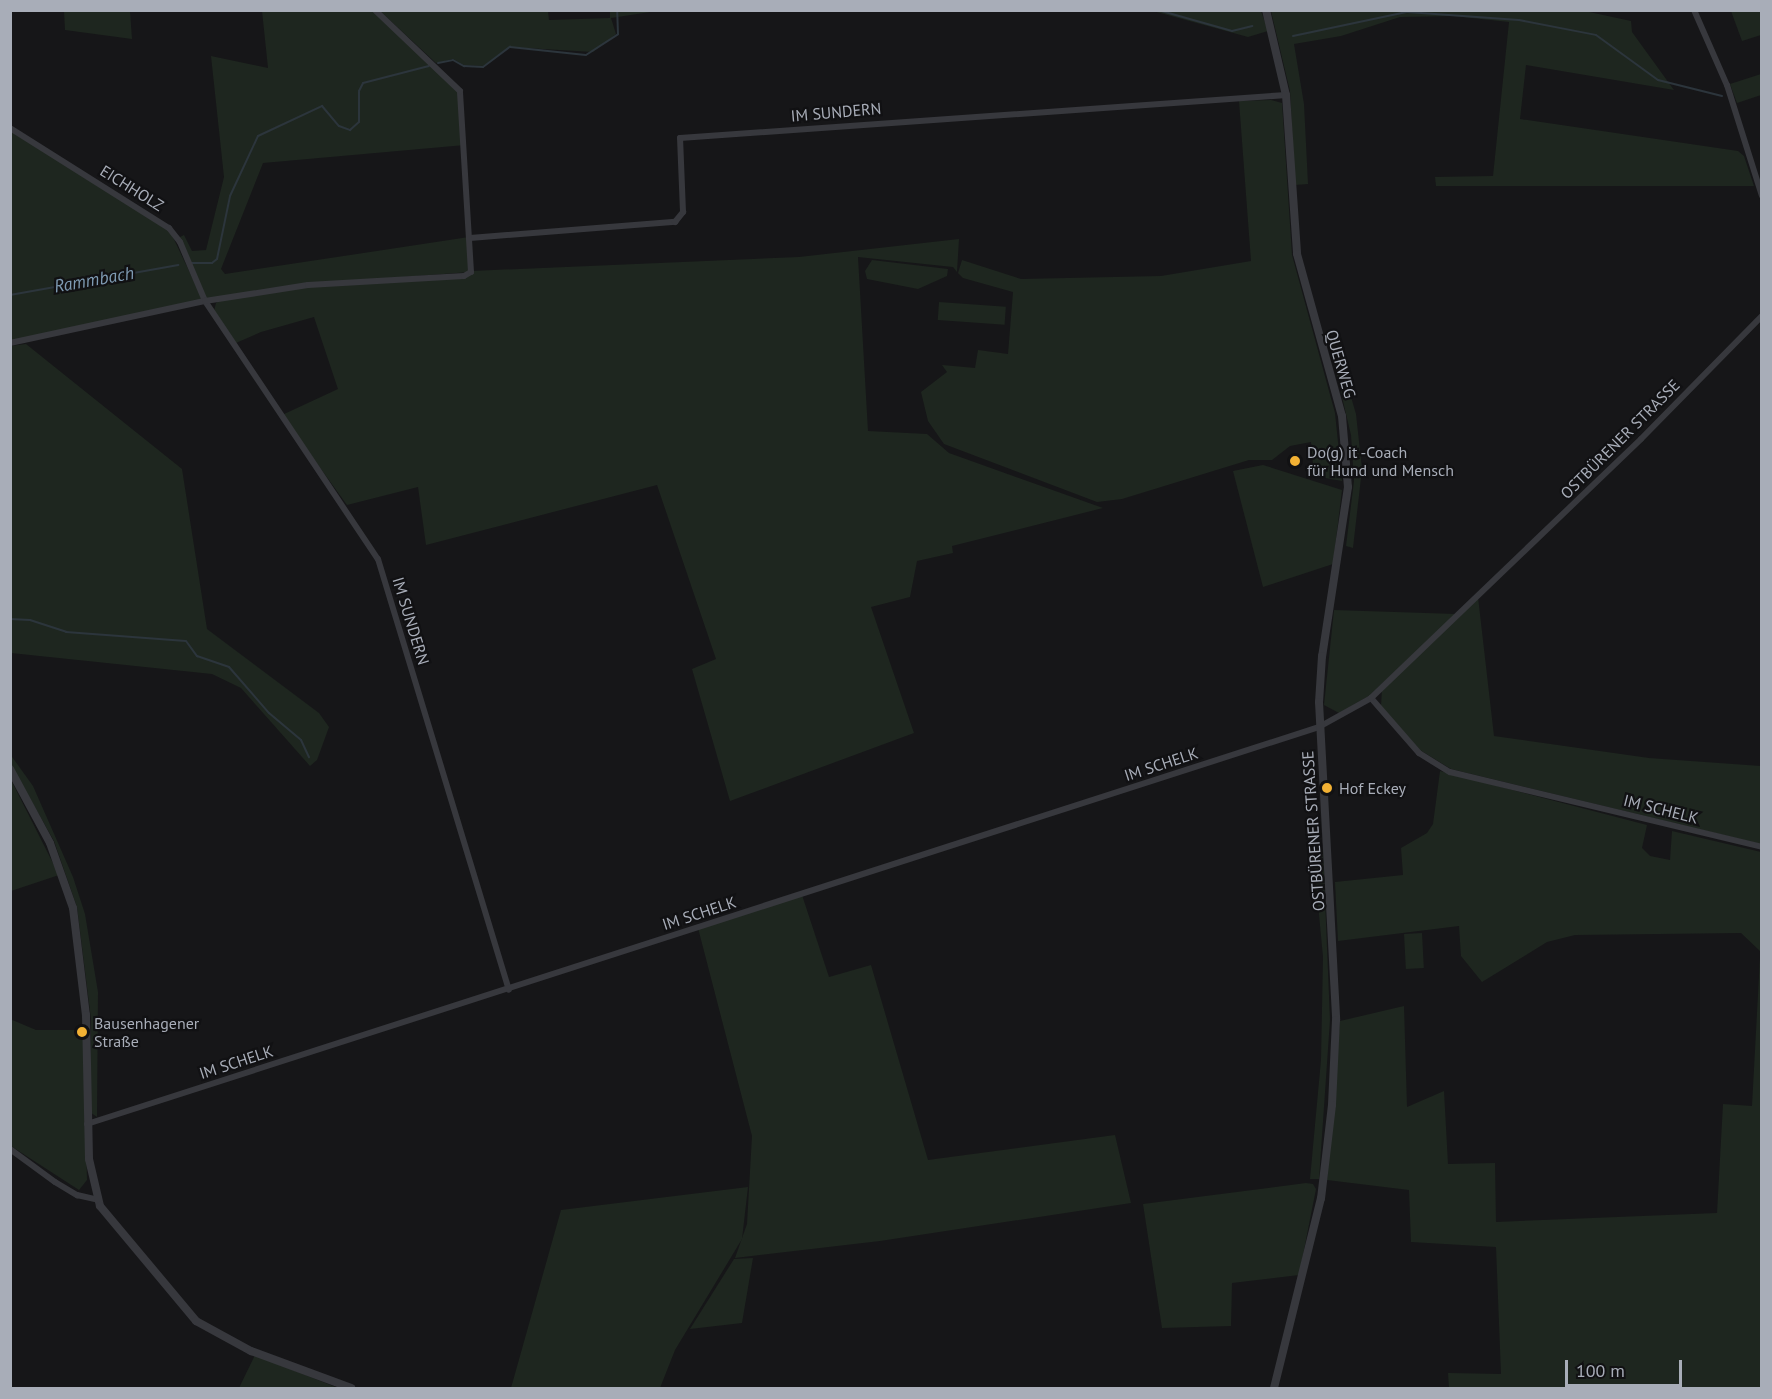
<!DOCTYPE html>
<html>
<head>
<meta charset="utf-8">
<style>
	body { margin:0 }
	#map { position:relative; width:1772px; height:1399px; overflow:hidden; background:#161618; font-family:"PT Sans",sans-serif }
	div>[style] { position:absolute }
	.green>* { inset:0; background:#1e261f; transform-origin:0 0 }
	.stream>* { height:2px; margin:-1px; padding:0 1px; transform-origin:1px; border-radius:1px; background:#2c353c }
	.minor>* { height:6px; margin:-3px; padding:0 3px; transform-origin:3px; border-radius:3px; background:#37383d }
	.tertiary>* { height:8px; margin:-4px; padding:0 4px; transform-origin:4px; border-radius:4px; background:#37383d }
	.dots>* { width:16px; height:16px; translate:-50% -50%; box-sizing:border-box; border:3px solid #111113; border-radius:50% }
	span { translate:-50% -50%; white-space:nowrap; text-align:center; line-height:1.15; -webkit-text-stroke:4.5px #111113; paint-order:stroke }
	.street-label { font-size:16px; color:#a8adb8 }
	.poi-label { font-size:16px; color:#a8adb8 }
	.left { translate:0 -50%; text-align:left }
	.water-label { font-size:18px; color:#7f9bb3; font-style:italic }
	.frame { position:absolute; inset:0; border:12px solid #a8adb8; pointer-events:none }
	.scale { position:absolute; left:1565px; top:1360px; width:117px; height:27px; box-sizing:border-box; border:3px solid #a8adb8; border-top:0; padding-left:8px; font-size:18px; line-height:21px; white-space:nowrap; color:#a8adb8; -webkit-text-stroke:4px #111113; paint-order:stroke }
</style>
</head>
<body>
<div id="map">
	<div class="green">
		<i style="clip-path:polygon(1580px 10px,1631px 21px,1632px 32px,1674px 90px,1526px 65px,1520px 119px,1738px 151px,1744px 156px,1754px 186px,1436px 186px,1435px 177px,1493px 176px,1509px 22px,1453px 16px,1400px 17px,1341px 36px,1294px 44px,1304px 104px,1308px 184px,1295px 185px,1290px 91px,1271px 11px)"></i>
		<i style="clip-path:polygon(64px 11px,130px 11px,132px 39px,65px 30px)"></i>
		<i style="clip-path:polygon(262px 11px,373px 11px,458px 92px,465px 145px,263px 163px,221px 269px,225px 274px,469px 237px,470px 272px,309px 284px,206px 300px,178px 238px,184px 235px,192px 251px,206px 250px,224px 177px,211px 56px,268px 68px)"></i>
		<i style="clip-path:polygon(380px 11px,548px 11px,549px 20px,610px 18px,610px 11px,657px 11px,611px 18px,616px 34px,593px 52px,509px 47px,483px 66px,464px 65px,453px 59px,436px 63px)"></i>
		<i style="clip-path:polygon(1153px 11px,1261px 11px,1268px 31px,1248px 37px)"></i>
		<i style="clip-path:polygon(1731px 11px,1761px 11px,1761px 35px,1742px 41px)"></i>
		<i style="clip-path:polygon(1761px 74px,1761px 95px,1737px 103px,1730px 84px)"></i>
		<i style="clip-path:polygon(1271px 100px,1282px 103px,1292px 255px,1335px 413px,1342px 481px,1314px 476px,1311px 442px,1290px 446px,1272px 460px,1249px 460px,1122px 499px,1097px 502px,944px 444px,928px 421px,921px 392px,947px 372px,942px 365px,975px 368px,978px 350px,1008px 354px,1013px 292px,963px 278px,958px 273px,962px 260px,1021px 279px,1161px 276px,1251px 261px,1239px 101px)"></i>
		<i style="clip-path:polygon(10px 130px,169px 229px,203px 300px,11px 341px)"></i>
		<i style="clip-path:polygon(959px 239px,957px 272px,953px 267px,858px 257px,868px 431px,927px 434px,949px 453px,1103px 508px,952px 546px,953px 553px,917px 561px,910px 597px,871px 607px,914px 733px,730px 801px,692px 669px,716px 659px,657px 485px,426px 545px,418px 487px,347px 505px,282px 415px,338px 389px,314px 317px,261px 332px,236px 343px,214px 311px,216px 303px,223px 299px,308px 286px,464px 277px,472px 271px,799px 257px)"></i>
		<i style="clip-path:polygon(872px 260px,948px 269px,947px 276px,918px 289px,867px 279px,865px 271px)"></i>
		<i style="left:939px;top:302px;width:67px;height:18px;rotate:4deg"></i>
		<i style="clip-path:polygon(26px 344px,182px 469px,207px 629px,319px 713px,329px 727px,317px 760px,310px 766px,241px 688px,212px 674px,11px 653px,10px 346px)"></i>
		<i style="clip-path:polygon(1334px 363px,1341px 363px,1356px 414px,1362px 469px,1353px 548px,1346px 546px,1354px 481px,1351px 435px)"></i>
		<i style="clip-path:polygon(1263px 465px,1342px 490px,1333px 564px,1263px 587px,1233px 471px)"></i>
		<i style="clip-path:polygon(1478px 597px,1494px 736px,1649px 758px,1761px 766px,1761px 844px,1451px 769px,1420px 750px,1381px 706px,1382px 689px)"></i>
		<i style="clip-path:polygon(1334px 610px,1456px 614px,1369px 696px,1339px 713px,1324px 705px)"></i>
		<i style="clip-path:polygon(10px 754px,33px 786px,73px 877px,85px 914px,98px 992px,97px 1117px,90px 1112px,91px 1019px,77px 907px,54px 841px,11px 765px)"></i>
		<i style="clip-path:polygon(1440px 771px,1647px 825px,1642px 848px,1650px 856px,1670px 860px,1672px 831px,1761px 852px,1761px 952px,1741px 933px,1575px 935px,1547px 942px,1482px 982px,1461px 956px,1459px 926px,1338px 941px,1335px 882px,1403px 875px,1401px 848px,1427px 833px,1433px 824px)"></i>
		<i style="clip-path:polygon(10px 778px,59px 875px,11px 891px,10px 891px)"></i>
		<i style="clip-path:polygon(1323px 850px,1330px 1020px,1319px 1179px,1310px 1179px,1321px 1060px,1323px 957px,1313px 851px)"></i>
		<i style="clip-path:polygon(802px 895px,829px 977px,871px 965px,928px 1160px,1115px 1135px,1131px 1203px,880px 1241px,735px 1258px,747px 1224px,752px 1136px,698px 928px)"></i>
		<i style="left:1422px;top:933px;width:35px;height:18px;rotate:87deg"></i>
		<i style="clip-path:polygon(1760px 957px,1761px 1388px,1449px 1388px,1448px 1373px,1501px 1374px,1496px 1247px,1411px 1242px,1409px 1190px,1327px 1180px,1340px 1021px,1404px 1006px,1407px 1107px,1444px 1091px,1448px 1164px,1495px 1163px,1496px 1222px,1717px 1213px,1723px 1104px,1752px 1106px)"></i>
		<i style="clip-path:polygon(10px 1019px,36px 1030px,83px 1030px,87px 1180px,79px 1190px,11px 1146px)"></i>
		<i style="clip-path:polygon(1306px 1183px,1313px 1184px,1316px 1189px,1299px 1275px,1232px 1283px,1231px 1326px,1162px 1328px,1143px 1204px)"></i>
		<i style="clip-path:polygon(748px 1187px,742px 1239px,675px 1350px,660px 1388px,511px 1388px,561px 1210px)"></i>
		<i style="clip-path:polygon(753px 1258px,742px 1323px,690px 1329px,734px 1259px)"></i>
		<i style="clip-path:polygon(255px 1355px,338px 1388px,239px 1388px)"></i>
	</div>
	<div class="stream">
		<i style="left:1158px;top:10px;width:77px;rotate:15.8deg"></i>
		<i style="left:1232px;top:31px;width:21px;rotate:-14deg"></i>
		<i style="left:1293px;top:36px;width:116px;rotate:-11.9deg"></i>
		<i style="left:1407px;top:12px;width:112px;rotate:4.1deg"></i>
		<i style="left:1519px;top:20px;width:78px;rotate:11deg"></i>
		<i style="left:1596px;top:35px;width:77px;rotate:36deg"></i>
		<i style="left:1658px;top:80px;width:66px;rotate:14deg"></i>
		<i style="left:438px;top:63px;width:15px;rotate:-11deg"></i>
		<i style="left:453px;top:60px;width:13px;rotate:29deg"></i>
		<i style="left:464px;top:66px;width:19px;rotate:3deg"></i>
		<i style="left:483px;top:67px;width:34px;rotate:-37deg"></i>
		<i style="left:510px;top:47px;width:76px;rotate:6deg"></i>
		<i style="left:586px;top:55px;width:38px;rotate:-33deg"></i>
		<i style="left:618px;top:34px;width:24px;rotate:-92deg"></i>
		<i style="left:192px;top:263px;width:20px"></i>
		<i style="left:212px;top:263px;width:6px;rotate:-39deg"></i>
		<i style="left:217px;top:259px;width:64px;rotate:-78.3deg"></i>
		<i style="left:230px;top:196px;width:66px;rotate:-65deg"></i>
		<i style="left:258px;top:136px;width:71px;rotate:-25.1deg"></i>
		<i style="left:322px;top:106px;width:26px;rotate:50deg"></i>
		<i style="left:339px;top:126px;width:12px;rotate:20deg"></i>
		<i style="left:350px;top:130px;width:12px;rotate:-42deg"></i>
		<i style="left:359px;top:122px;width:31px;rotate:-90deg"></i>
		<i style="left:359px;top:91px;width:9px;rotate:-63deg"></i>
		<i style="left:363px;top:83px;width:68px;rotate:-14.4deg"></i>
		<i style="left:10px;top:295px;width:171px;rotate:-10.1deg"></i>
		<i style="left:10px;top:619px;width:20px;rotate:3deg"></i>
		<i style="left:30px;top:620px;width:38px;rotate:18deg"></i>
		<i style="left:66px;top:632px;width:120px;rotate:4.3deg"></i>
		<i style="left:186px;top:641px;width:19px;rotate:54deg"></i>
		<i style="left:197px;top:656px;width:34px;rotate:19deg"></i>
		<i style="left:229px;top:667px;width:61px;rotate:49deg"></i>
		<i style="left:269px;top:713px;width:42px;rotate:40.2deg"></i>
		<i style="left:301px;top:740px;width:19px;rotate:65deg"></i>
	</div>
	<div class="minor">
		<i style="left:1694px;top:10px;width:82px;rotate:66.3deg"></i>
		<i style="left:1727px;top:85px;width:116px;rotate:72.5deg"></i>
		<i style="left:10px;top:128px;width:188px;rotate:32.2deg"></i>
		<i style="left:169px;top:228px;width:18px;rotate:52deg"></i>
		<i style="left:180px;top:242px;width:64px;rotate:67deg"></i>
		<i style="left:205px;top:301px;width:311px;rotate:56.2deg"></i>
		<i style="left:378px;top:559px;width:450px;rotate:73.1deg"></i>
		<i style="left:470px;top:238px;width:206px;rotate:-4.5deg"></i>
		<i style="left:675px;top:222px;width:13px;rotate:-51deg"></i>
		<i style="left:683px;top:212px;width:74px;rotate:-92.3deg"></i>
		<i style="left:680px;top:138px;width:608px;rotate:-4.06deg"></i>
		<i style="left:10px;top:343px;width:199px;rotate:-12.2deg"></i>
		<i style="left:205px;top:301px;width:104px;rotate:-8.8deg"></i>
		<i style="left:308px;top:285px;width:156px;rotate:-3.3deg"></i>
		<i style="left:464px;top:276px;width:8px;rotate:-30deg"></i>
		<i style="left:471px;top:272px;width:181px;rotate:-93.5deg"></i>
		<i style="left:460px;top:91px;width:117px;rotate:-136.4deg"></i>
		<i style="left:1371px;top:698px;width:73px;rotate:48.9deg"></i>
		<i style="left:1419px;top:753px;width:36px;rotate:32deg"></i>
		<i style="left:1450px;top:772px;width:321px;rotate:13.5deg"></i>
		<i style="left:87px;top:1124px;width:1294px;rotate:-17.86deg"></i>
		<i style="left:1319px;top:727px;width:60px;rotate:-29.1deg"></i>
		<i style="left:1371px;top:698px;width:374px;rotate:-43.8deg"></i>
		<i style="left:1641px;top:439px;width:173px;rotate:-45.5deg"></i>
		<i style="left:10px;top:1149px;width:56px;rotate:36.3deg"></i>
		<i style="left:55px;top:1182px;width:26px;rotate:31deg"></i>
		<i style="left:77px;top:1195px;width:22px;rotate:13deg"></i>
	</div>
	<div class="tertiary">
		<i style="left:1266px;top:10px;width:87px;rotate:76.8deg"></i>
		<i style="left:1286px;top:95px;width:159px;rotate:86deg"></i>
		<i style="left:1297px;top:254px;width:168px;rotate:74.5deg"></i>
		<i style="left:1342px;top:416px;width:71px;rotate:85.2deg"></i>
		<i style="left:1348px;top:487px;width:171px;rotate:98.7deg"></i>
		<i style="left:1322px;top:656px;width:46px;rotate:93.7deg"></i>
		<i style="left:1319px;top:702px;width:318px;rotate:86.9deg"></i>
		<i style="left:1336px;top:1020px;width:85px;rotate:92.7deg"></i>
		<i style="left:1332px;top:1105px;width:94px;rotate:96.7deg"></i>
		<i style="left:1321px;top:1198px;width:196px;rotate:103.9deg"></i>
		<i style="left:10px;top:769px;width:84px;rotate:61.6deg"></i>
		<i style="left:50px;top:843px;width:69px;rotate:70.5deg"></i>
		<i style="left:73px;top:908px;width:108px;rotate:83.1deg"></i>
		<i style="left:86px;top:1015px;width:144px;rotate:88.8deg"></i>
		<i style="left:89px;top:1159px;width:48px;rotate:76.8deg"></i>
		<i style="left:100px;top:1206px;width:150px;rotate:50.1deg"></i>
		<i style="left:196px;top:1321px;width:63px;rotate:28.6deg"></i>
		<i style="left:251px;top:1351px;width:107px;rotate:20.3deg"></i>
	</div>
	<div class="dots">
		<i style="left:1295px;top:461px;background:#f2b134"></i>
		<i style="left:1327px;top:788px;background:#f2b134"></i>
		<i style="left:82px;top:1032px;background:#f2b134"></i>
	</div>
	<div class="street-label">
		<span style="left:836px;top:112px;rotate:-5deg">IM SUNDERN</span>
		<span style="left:132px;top:188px;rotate:32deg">EICHHOLZ</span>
		<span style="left:1341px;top:364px;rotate:74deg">QUERWEG</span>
		<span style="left:1620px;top:439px;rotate:-45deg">OSTBÜRENER STRASSE</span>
		<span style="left:411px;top:621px;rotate:73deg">IM SUNDERN</span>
		<span style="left:1161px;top:764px;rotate:-18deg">IM SCHELK</span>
		<span style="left:1661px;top:809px;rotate:14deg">IM SCHELK</span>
		<span style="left:1313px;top:831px;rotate:-94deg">OSTBÜRENER STRASSE</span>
		<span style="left:699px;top:913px;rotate:-18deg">IM SCHELK</span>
		<span style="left:236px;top:1062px;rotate:-18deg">IM SCHELK</span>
	</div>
	<div class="poi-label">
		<span class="left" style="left:1307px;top:461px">Do(g) it -Coach<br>für Hund und Mensch</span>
		<span class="left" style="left:1339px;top:788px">Hof Eckey</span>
		<span class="left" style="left:94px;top:1032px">Bausenhagener<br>Straße</span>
	</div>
	<div class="water-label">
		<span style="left:94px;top:280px;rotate:-10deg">Rammbach</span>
	</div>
	<div class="frame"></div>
	<div class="scale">100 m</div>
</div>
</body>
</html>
